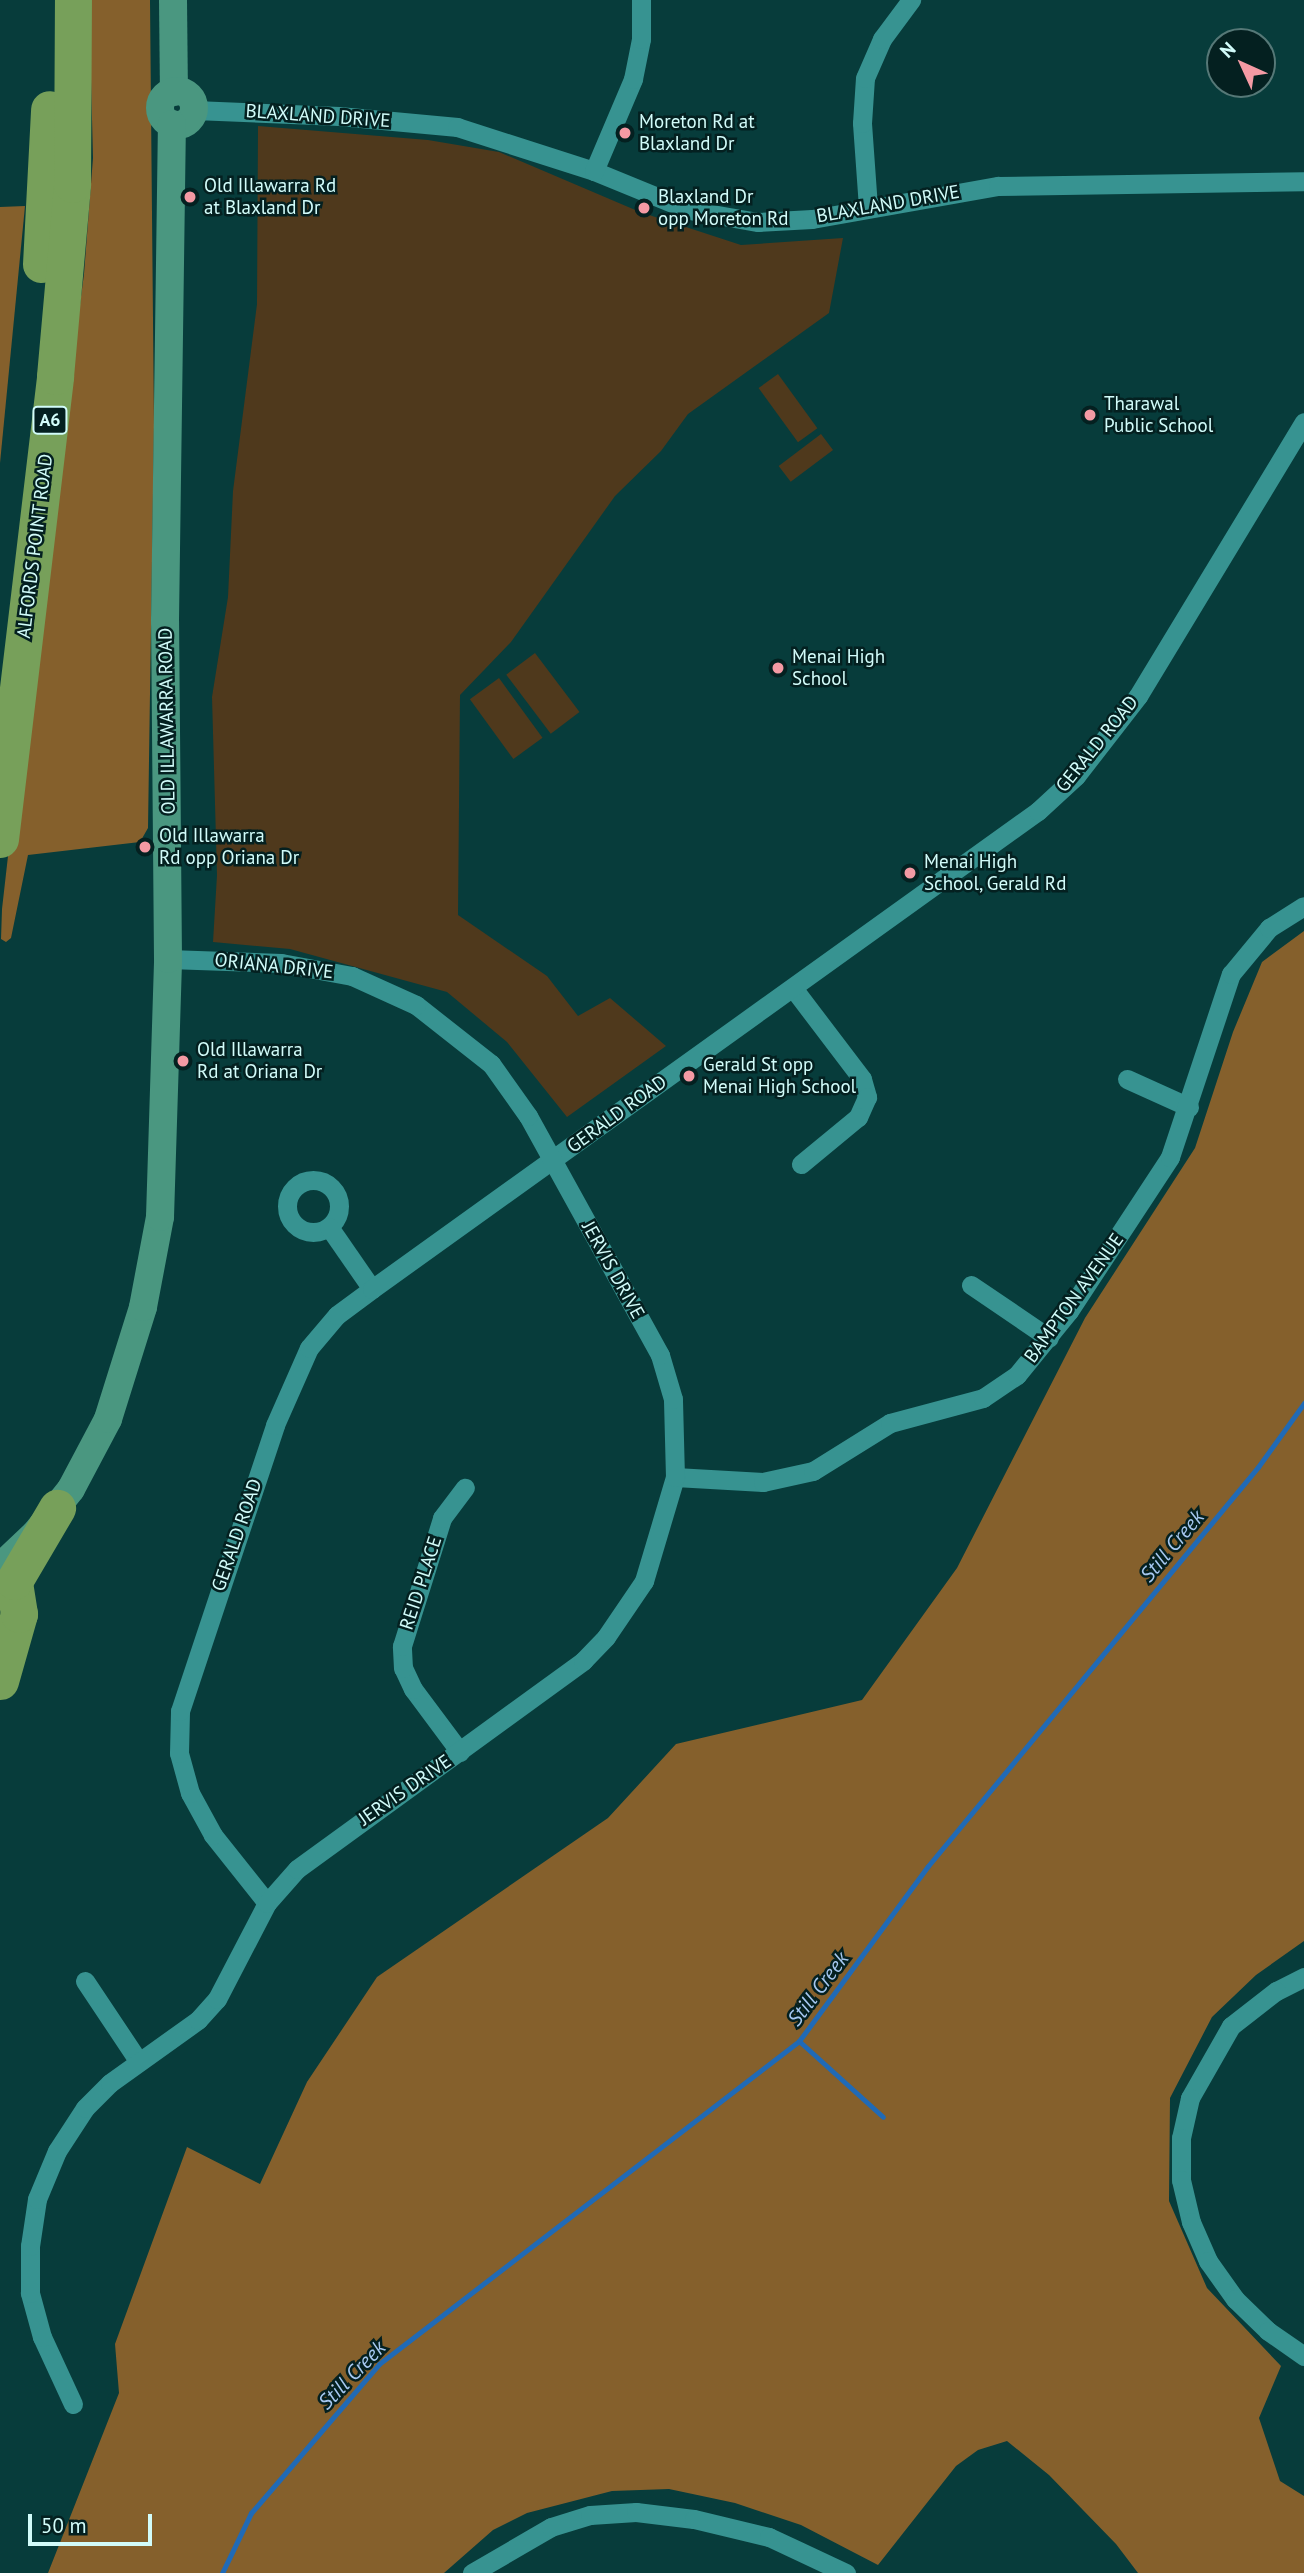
<!DOCTYPE html>
<html>
<head>
<meta charset="utf-8">
<style>
	body { margin:0 }
	#map { position:relative; width:1304px; height:2573px; overflow:hidden; background:#073c3b; font-family:"PT Sans",sans-serif }
	div>[style] { position:absolute }
	.green>* { inset:0; background:#4f391c; transform-origin:0 0 }
	.forest>* { inset:0; background:#85602c }
	.stream>* { height:5px; margin:-2.5px; padding:0 2.5px; transform-origin:2.5px; border-radius:2.5px; background:#206ab6 }
	.street>* { height:19px; margin:-9.5px; padding:0 9.5px; transform-origin:9.5px; border-radius:9.5px; background:#379391 }
	.street>.ring { margin:-9.5px; padding:0; box-sizing:content-box; background:none; border:19px solid #379391; border-radius:50% }
	.secondary>* { height:28px; margin:-14px; padding:0 14px; transform-origin:14px; border-radius:14px; background:#4a9780 }
	.secondary>.ring { margin:-14px; padding:0; box-sizing:content-box; background:none; border:28px solid #4a9780; border-radius:50% }
	.highway>* { height:37px; margin:-18.5px; padding:0 18.5px; transform-origin:18.5px; border-radius:18.5px; background:#77a05a }
	.dots>* { width:19px; height:19px; translate:-50% -50%; box-sizing:border-box; border:4px solid #042020; border-radius:50% }
	span { translate:-50% -50%; white-space:nowrap; text-align:center; line-height:1.15; -webkit-text-stroke:5px #042020; paint-order:stroke }
	.shield-label span { padding:2px 5px; background:#042020; border:2px solid; border-radius:5px; -webkit-text-stroke-width:0 }
	.shield-label { font-size:18px; color:#d2fcfa; font-weight:700 }
	.street-label { font-size:19px; color:#d2fcfa }
	.poi-label { font-size:19px; color:#d2fcfa }
	.left { translate:0 -50%; text-align:left }
	.water-label { font-size:21px; color:#a6c8f0; font-style:italic }
	.north { position:absolute; left:1206px; top:28px; width:70px; height:70px; box-sizing:border-box; background:#042020; border:2px solid #567877; border-radius:50%; rotate:315deg; font-size:19px; font-weight:700; line-height:28px; text-align:center; color:#d2fcfa }
	.north::after { content:''; display:block; margin:auto; width:24px; height:32px; background:#f49aa4; clip-path:polygon(50% 0,100% 100%,50% 72%,0 100%) }
	.scale { position:absolute; left:28px; top:2514px; width:124px; height:32px; box-sizing:border-box; border:4px solid #d2fcfa; border-top:0; padding-left:9px; font-size:21px; line-height:24px; white-space:nowrap; color:#d2fcfa; -webkit-text-stroke:5px #042020; paint-order:stroke }
</style>
</head>
<body>
<div id="map">
	<div class="green">
		<i style="clip-path:polygon(258px 126px,428px 140px,499px 152px,640px 212px,741px 245px,843px 238px,829px 313px,688px 414px,661px 451px,615px 496px,511px 642px,460px 695px,458px 915px,547px 976px,578px 1016px,610px 998px,666px 1046px,567px 1117px,507px 1042px,447px 992px,290px 949px,213px 942px,217px 875px,212px 697px,228px 597px,233px 491px,257px 304px)"></i>
		<i style="left:778px;top:374px;width:67px;height:24px;rotate:54deg"></i>
		<i style="left:821px;top:434px;width:20px;height:53px;rotate:53deg"></i>
		<i style="left:535px;top:653px;width:74px;height:36px;rotate:53deg"></i>
		<i style="left:499px;top:678px;width:74px;height:36px;rotate:54deg"></i>
	</div>
	<div class="forest">
		<i style="clip-path:polygon(89px 0,150px 0,154px 426px,148px 828px,140px 842px,28px 855px,11px 938px,6px 942px,1px 939px,2px 909px,13px 812px,84px 274px,93px 158px)"></i>
		<i style="clip-path:polygon(25px 206px,0 463px,0 207px)"></i>
		<i style="clip-path:polygon(1304px 931px,1304px 1941px,1256px 1975px,1212px 2017px,1170px 2098px,1169px 2201px,1207px 2288px,1281px 2366px,1259px 2418px,1280px 2481px,1304px 2496px,1304px 2573px,1138px 2573px,1116px 2544px,1049px 2475px,1007px 2441px,978px 2450px,956px 2466px,878px 2565px,801px 2525px,735px 2503px,669px 2489px,612px 2491px,527px 2513px,493px 2530px,444px 2573px,48px 2573px,119px 2393px,115px 2344px,187px 2147px,260px 2184px,307px 2082px,377px 1977px,608px 1818px,676px 1744px,862px 1700px,957px 1568px,1085px 1318px,1195px 1148px,1233px 1032px,1262px 962px)"></i>
	</div>
	<div class="stream">
		<i style="left:799px;top:2041px;width:113px;rotate:42.1deg"></i>
		<i style="left:222px;top:2573px;width:67px;rotate:-64.2deg"></i>
		<i style="left:251px;top:2513px;width:196px;rotate:-49.3deg"></i>
		<i style="left:379px;top:2364px;width:530px;rotate:-37.56deg"></i>
		<i style="left:799px;top:2041px;width:217px;rotate:-53.6deg"></i>
		<i style="left:928px;top:1866px;width:518px;rotate:-50.41deg"></i>
		<i style="left:1258px;top:1467px;width:79px;rotate:-54.3deg"></i>
	</div>
	<div class="street">
		<i style="left:194px;top:110px;width:145px;rotate:2.4deg"></i>
		<i style="left:339px;top:116px;width:119px;rotate:5.3deg"></i>
		<i style="left:457px;top:127px;width:144px;rotate:17.8deg"></i>
		<i style="left:594px;top:171px;width:103px;rotate:22.3deg"></i>
		<i style="left:689px;top:210px;width:70px;rotate:9.9deg"></i>
		<i style="left:758px;top:222px;width:54px;rotate:-3.2deg"></i>
		<i style="left:812px;top:219px;width:189px;rotate:-10.1deg"></i>
		<i style="left:998px;top:186px;width:306px;rotate:-0.9deg"></i>
		<i style="left:594px;top:171px;width:100px;rotate:-67deg"></i>
		<i style="left:633px;top:79px;width:41px;rotate:-78.7deg"></i>
		<i style="left:641px;top:39px;width:39px;rotate:-90deg"></i>
		<i style="left:868px;top:207px;width:84px;rotate:-94.1deg"></i>
		<i style="left:862px;top:123px;width:45px;rotate:-86.2deg"></i>
		<i style="left:865px;top:78px;width:43px;rotate:-66.4deg"></i>
		<i style="left:882px;top:39px;width:49px;rotate:-53.4deg"></i>
		<i style="left:793px;top:988px;width:114px;rotate:52.8deg"></i>
		<i style="left:862px;top:1079px;width:19px;rotate:74deg"></i>
		<i style="left:867px;top:1097px;width:22px;rotate:114deg"></i>
		<i style="left:858px;top:1117px;width:74px;rotate:140.5deg"></i>
		<i style="left:1127px;top:1079px;width:68px;rotate:24.3deg"></i>
		<i class="ring" style="left:287px;top:1180px;width:33px;height:33px"></i>
		<i style="left:329px;top:1227px;width:75px;rotate:55.3deg"></i>
		<i style="left:971px;top:1285px;width:94px;rotate:34.2deg"></i>
		<i style="left:675px;top:1477px;width:88px;rotate:3.3deg"></i>
		<i style="left:763px;top:1482px;width:51px;rotate:-12.4deg"></i>
		<i style="left:813px;top:1471px;width:91px;rotate:-31.9deg"></i>
		<i style="left:890px;top:1423px;width:96px;rotate:-15deg"></i>
		<i style="left:983px;top:1398px;width:41px;rotate:-34.1deg"></i>
		<i style="left:1017px;top:1375px;width:82px;rotate:-50.9deg"></i>
		<i style="left:1069px;top:1311px;width:184px;rotate:-56.7deg"></i>
		<i style="left:1170px;top:1157px;width:193px;rotate:-71.6deg"></i>
		<i style="left:1231px;top:974px;width:60px;rotate:-50.4deg"></i>
		<i style="left:1269px;top:928px;width:41px;rotate:-32.2deg"></i>
		<i style="left:460px;top:1752px;width:79px;rotate:-126.7deg"></i>
		<i style="left:413px;top:1689px;width:23px;rotate:-115deg"></i>
		<i style="left:403px;top:1668px;width:22px;rotate:-93deg"></i>
		<i style="left:402px;top:1646px;width:134px;rotate:-72.6deg"></i>
		<i style="left:442px;top:1518px;width:38px;rotate:-53deg"></i>
		<i style="left:267px;top:1903px;width:87px;rotate:-128.5deg"></i>
		<i style="left:213px;top:1835px;width:48px;rotate:-118.7deg"></i>
		<i style="left:190px;top:1793px;width:41px;rotate:-105.4deg"></i>
		<i style="left:179px;top:1753px;width:42px;rotate:-88.6deg"></i>
		<i style="left:180px;top:1711px;width:301px;rotate:-71.6deg"></i>
		<i style="left:275px;top:1425px;width:84px;rotate:-66.2deg"></i>
		<i style="left:309px;top:1348px;width:43px;rotate:-49.7deg"></i>
		<i style="left:337px;top:1315px;width:44px;rotate:-36.6deg"></i>
		<i style="left:372px;top:1289px;width:820px;rotate:-35.67deg"></i>
		<i style="left:1038px;top:811px;width:52px;rotate:-42.6deg"></i>
		<i style="left:1076px;top:776px;width:101px;rotate:-52.2deg"></i>
		<i style="left:1138px;top:696px;width:320px;rotate:-58.8deg"></i>
		<i style="left:1304px;top:1977px;width:31px;rotate:153deg"></i>
		<i style="left:1276px;top:1991px;width:57px;rotate:142.1deg"></i>
		<i style="left:1231px;top:2026px;width:83px;rotate:119.7deg"></i>
		<i style="left:1190px;top:2098px;width:41px;rotate:102.7deg"></i>
		<i style="left:1181px;top:2138px;width:42px;rotate:90deg"></i>
		<i style="left:1181px;top:2180px;width:43px;rotate:76.6deg"></i>
		<i style="left:1191px;top:2222px;width:43px;rotate:66.4deg"></i>
		<i style="left:1208px;top:2261px;width:47px;rotate:54.6deg"></i>
		<i style="left:1235px;top:2299px;width:46px;rotate:44.1deg"></i>
		<i style="left:1268px;top:2331px;width:44px;rotate:34.8deg"></i>
		<i style="left:85px;top:1981px;width:97px;rotate:56.3deg"></i>
		<i style="left:73px;top:2404px;width:74px;rotate:-114.8deg"></i>
		<i style="left:42px;top:2337px;width:46px;rotate:-105.3deg"></i>
		<i style="left:30px;top:2293px;width:47px;rotate:-90deg"></i>
		<i style="left:30px;top:2246px;width:48px;rotate:-81.5deg"></i>
		<i style="left:37px;top:2199px;width:52px;rotate:-67.4deg"></i>
		<i style="left:57px;top:2151px;width:51px;rotate:-56.9deg"></i>
		<i style="left:85px;top:2108px;width:35px;rotate:-45deg"></i>
		<i style="left:110px;top:2083px;width:108px;rotate:-35.6deg"></i>
		<i style="left:198px;top:2020px;width:28px;rotate:-48deg"></i>
		<i style="left:217px;top:1999px;width:108px;rotate:-62.5deg"></i>
		<i style="left:267px;top:1903px;width:45px;rotate:-48.6deg"></i>
		<i style="left:297px;top:1869px;width:354px;rotate:-36deg"></i>
		<i style="left:583px;top:1661px;width:33px;rotate:-46deg"></i>
		<i style="left:606px;top:1637px;width:68px;rotate:-55.8deg"></i>
		<i style="left:644px;top:1581px;width:109px;rotate:-73.4deg"></i>
		<i style="left:675px;top:1477px;width:78px;rotate:-91.5deg"></i>
		<i style="left:673px;top:1399px;width:46px;rotate:-106.5deg"></i>
		<i style="left:660px;top:1355px;width:273px;rotate:-118.9deg"></i>
		<i style="left:528px;top:1116px;width:64px;rotate:-125.4deg"></i>
		<i style="left:491px;top:1064px;width:95px;rotate:-141.8deg"></i>
		<i style="left:416px;top:1005px;width:70px;rotate:-155.6deg"></i>
		<i style="left:352px;top:976px;width:72px;rotate:-169.6deg"></i>
		<i style="left:281px;top:963px;width:113px;rotate:-178deg"></i>
		<i style="left:472px;top:2573px;width:91px;rotate:-30.2deg"></i>
		<i style="left:551px;top:2527px;width:41px;rotate:-17.1deg"></i>
		<i style="left:590px;top:2515px;width:46px;rotate:-3.7deg"></i>
		<i style="left:636px;top:2512px;width:58px;rotate:6.9deg"></i>
		<i style="left:694px;top:2519px;width:77px;rotate:13.5deg"></i>
		<i style="left:769px;top:2537px;width:85px;rotate:25.1deg"></i>
	</div>
	<div class="secondary">
		<i style="left:173px;top:0;width:92px;rotate:89.4deg"></i>
		<i class="ring" style="left:160px;top:91px;width:6px;height:6px"></i>
		<i style="left:0;top:1567px;width:50px;rotate:-43.4deg"></i>
		<i style="left:36px;top:1533px;width:56px;rotate:-51.5deg"></i>
		<i style="left:71px;top:1489px;width:79px;rotate:-62.1deg"></i>
		<i style="left:108px;top:1419px;width:117px;rotate:-72.6deg"></i>
		<i style="left:143px;top:1307px;width:92px;rotate:-79.3deg"></i>
		<i style="left:160px;top:1217px;width:258px;rotate:-88.2deg"></i>
		<i style="left:168px;top:959px;width:338px;rotate:-90.5deg"></i>
		<i style="left:165px;top:621px;width:497px;rotate:-89.2deg"></i>
	</div>
	<div class="highway">
		<i style="left:41px;top:264px;width:155px;rotate:-87deg"></i>
		<i style="left:0;top:839px;width:466px;rotate:-83.2deg"></i>
		<i style="left:55px;top:376px;width:193px;rotate:-84.9deg"></i>
		<i style="left:72px;top:184px;width:184px;rotate:-89.7deg"></i>
		<i style="left:0;top:1681px;width:70px;rotate:-74.2deg"></i>
		<i style="left:19px;top:1614px;width:33px;rotate:-99deg"></i>
		<i style="left:14px;top:1581px;width:85px;rotate:-59.5deg"></i>
	</div>
	<div class="dots">
		<i style="left:625px;top:133px;background:#f49aa4"></i>
		<i style="left:190px;top:197px;background:#f49aa4"></i>
		<i style="left:644px;top:208px;background:#f49aa4"></i>
		<i style="left:1090px;top:415px;background:#f49aa4"></i>
		<i style="left:778px;top:668px;background:#f49aa4"></i>
		<i style="left:145px;top:847px;background:#f49aa4"></i>
		<i style="left:910px;top:873px;background:#f49aa4"></i>
		<i style="left:183px;top:1061px;background:#f49aa4"></i>
		<i style="left:689px;top:1076px;background:#f49aa4"></i>
	</div>
	<div class="shield-label">
		<span style="left:50px;top:420px">A6</span>
	</div>
	<div class="street-label">
		<span style="left:318px;top:116px;rotate:4deg">BLAXLAND DRIVE</span>
		<span style="left:888px;top:204px;rotate:-10deg">BLAXLAND DRIVE</span>
		<span style="left:35px;top:546px;rotate:-83deg">ALFORDS POINT ROAD</span>
		<span style="left:167px;top:721px;rotate:-91deg">OLD ILLAWARRA ROAD</span>
		<span style="left:1097px;top:744px;rotate:-51deg">GERALD ROAD</span>
		<span style="left:274px;top:966px;rotate:6deg">ORIANA DRIVE</span>
		<span style="left:617px;top:1114px;rotate:-36deg">GERALD ROAD</span>
		<span style="left:613px;top:1270px;rotate:61deg">JERVIS DRIVE</span>
		<span style="left:1074px;top:1298px;rotate:-54deg">BAMPTON AVENUE</span>
		<span style="left:237px;top:1535px;rotate:-71deg">GERALD ROAD</span>
		<span style="left:421px;top:1583px;rotate:-72deg">REID PLACE</span>
		<span style="left:405px;top:1790px;rotate:-35deg">JERVIS DRIVE</span>
	</div>
	<div class="poi-label">
		<span class="left" style="left:639px;top:133px">Moreton Rd at<br>Blaxland Dr</span>
		<span class="left" style="left:204px;top:197px">Old Illawarra Rd<br>at Blaxland Dr</span>
		<span class="left" style="left:658px;top:208px">Blaxland Dr<br>opp Moreton Rd</span>
		<span class="left" style="left:1104px;top:415px">Tharawal<br>Public School</span>
		<span class="left" style="left:792px;top:668px">Menai High<br>School</span>
		<span class="left" style="left:159px;top:847px">Old Illawarra<br>Rd opp Oriana Dr</span>
		<span class="left" style="left:924px;top:873px">Menai High<br>School, Gerald Rd</span>
		<span class="left" style="left:197px;top:1061px">Old Illawarra<br>Rd at Oriana Dr</span>
		<span class="left" style="left:703px;top:1076px">Gerald St opp<br>Menai High School</span>
	</div>
	<div class="water-label">
		<span style="left:1172px;top:1546px;rotate:-50deg">Still Creek</span>
		<span style="left:818px;top:1989px;rotate:-53deg">Still Creek</span>
		<span style="left:352px;top:2375px;rotate:-46deg">Still Creek</span>
	</div>
	<div class="north">N</div>
	<div class="scale">50 m</div>
</div>
</body>
</html>
